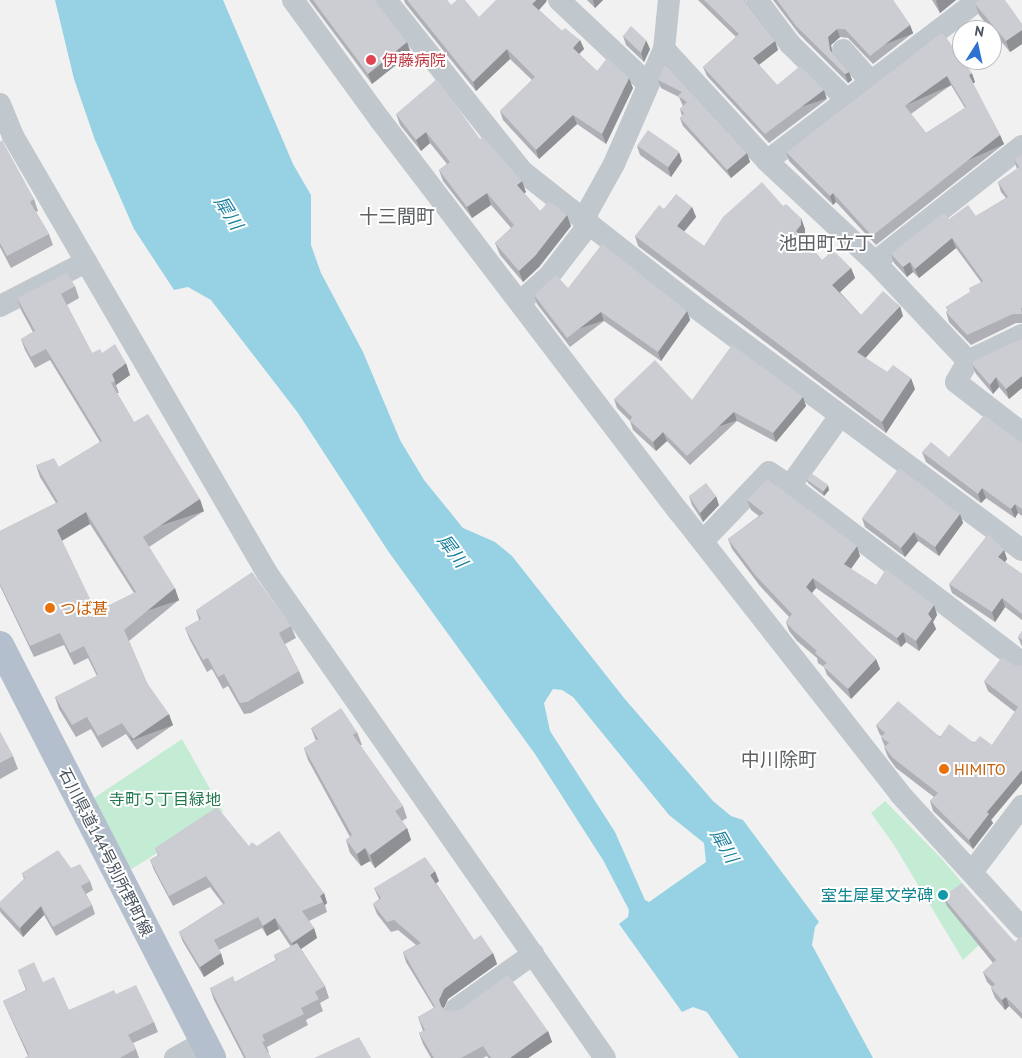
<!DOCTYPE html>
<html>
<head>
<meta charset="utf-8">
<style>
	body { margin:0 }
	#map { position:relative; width:1022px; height:1058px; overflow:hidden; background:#f2f1f1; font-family:"PT Sans","Noto Sans JP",sans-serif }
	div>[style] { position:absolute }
	.green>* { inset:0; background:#c4ebd4 }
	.water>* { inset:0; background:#96d2e3 }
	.minor>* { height:22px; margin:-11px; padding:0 11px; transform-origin:11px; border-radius:11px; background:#c0c7cd }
	.major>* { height:28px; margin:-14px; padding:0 14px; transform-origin:14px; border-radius:14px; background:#b3bfcc }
	.wall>* { inset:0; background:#afb0b5 }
	.shaded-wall>* { inset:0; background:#8e9093; transform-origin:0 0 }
	.building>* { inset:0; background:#cbcdd2; transform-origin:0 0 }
	.dots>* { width:14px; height:14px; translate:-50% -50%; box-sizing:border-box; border:2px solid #fff; border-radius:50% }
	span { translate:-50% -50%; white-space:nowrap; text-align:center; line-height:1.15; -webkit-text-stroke:4px #fff; paint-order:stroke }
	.health-label { font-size:16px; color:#be3a42 }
	.left { translate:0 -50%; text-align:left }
	.food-label { font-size:16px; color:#c56008 }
	.park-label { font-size:16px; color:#22774d }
	.street-label { font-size:16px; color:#4a535c }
	.culture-label { font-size:16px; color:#0d838f }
	.right { translate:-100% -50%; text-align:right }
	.water-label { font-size:18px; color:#1c809d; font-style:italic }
	.quarter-label { font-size:19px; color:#5e6164 }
	.north { position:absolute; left:952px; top:20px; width:50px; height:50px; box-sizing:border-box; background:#fff; border:1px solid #b7babe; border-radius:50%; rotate:10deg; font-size:14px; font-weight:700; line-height:20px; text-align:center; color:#4a535c }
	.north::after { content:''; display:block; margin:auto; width:18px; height:22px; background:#2d72d0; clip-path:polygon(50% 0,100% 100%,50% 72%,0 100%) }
</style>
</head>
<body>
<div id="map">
	<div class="green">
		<i style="clip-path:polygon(182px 739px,223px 812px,130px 870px,94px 798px)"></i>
		<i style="clip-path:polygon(885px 801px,942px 859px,999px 926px,963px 960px,894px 845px,871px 813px)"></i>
	</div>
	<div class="water">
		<i style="clip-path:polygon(evenodd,55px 0,223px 0,293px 164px,311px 195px,311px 245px,321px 273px,363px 352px,400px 440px,424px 480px,463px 528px,495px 542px,512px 556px,624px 698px,713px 801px,731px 816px,743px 820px,819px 922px,815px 927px,812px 945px,873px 1058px,739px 1058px,707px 1012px,693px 1007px,682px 1012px,619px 924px,628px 917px,629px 910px,603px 860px,535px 754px,388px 551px,298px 413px,211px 300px,188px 287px,174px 290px,134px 229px,95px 140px,74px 79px,55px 0,553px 689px,562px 690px,573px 697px,669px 815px,704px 843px,706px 862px,649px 902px,645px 900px,615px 832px,550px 731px,544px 703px,553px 689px)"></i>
	</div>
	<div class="minor">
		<i style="left:293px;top:0;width:150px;rotate:54deg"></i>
		<i style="left:381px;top:121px;width:493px;rotate:52.7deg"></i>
		<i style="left:680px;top:513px;width:357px;rotate:51.9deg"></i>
		<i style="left:900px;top:794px;width:181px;rotate:47.7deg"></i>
		<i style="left:386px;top:0;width:220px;rotate:51.5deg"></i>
		<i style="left:523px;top:172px;width:215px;rotate:38.2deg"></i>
		<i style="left:692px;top:305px;width:411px;rotate:36.6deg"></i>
		<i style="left:559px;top:0;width:121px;rotate:43.3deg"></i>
		<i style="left:757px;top:0;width:55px;rotate:53.1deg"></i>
		<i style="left:790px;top:44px;width:80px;rotate:44.5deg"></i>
		<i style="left:664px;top:49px;width:152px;rotate:47.4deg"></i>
		<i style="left:767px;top:161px;width:148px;rotate:43.1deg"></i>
		<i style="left:875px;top:262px;width:136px;rotate:46.8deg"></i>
		<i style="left:968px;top:361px;width:24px;rotate:120deg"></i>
		<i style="left:956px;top:382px;width:83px;rotate:37.7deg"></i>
		<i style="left:843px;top:50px;width:43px;rotate:48.8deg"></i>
		<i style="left:0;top:104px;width:35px;rotate:68deg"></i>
		<i style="left:13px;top:136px;width:505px;rotate:59.83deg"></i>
		<i style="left:267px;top:573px;width:591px;rotate:55.13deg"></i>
		<i style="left:767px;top:161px;width:265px;rotate:-37.3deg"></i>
		<i style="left:583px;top:220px;width:64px;rotate:-61deg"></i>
		<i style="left:614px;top:164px;width:125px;rotate:-66.5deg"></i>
		<i style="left:664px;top:49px;width:49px;rotate:-84.2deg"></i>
		<i style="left:875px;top:262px;width:187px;rotate:-38.3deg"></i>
		<i style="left:520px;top:302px;width:39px;rotate:-42deg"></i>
		<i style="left:549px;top:276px;width:66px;rotate:-52.4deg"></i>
		<i style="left:0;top:306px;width:97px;rotate:-27.1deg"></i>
		<i style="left:968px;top:361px;width:60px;rotate:-25.7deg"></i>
		<i style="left:790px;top:486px;width:292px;rotate:37.3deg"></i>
		<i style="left:703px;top:541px;width:95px;rotate:-46.3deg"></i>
		<i style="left:769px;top:472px;width:25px;rotate:34deg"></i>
		<i style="left:790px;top:486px;width:86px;rotate:-54.5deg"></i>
		<i style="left:972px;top:872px;width:83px;rotate:-52.9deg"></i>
		<i style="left:456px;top:1009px;width:95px;rotate:-35.5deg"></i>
		<i style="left:175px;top:1058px;width:33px;rotate:-29deg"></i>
	</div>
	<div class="major">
		<i style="left:0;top:645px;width:464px;rotate:62.8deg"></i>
	</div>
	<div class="wall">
		<i style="clip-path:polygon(309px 0,374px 0,411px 53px,372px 84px)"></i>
		<i style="clip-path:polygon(404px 0,447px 0,451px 5px,479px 17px,546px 2px,539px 10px,562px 31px,580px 40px,584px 49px,579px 54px,597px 71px,633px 88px,606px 144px,577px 124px,539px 159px,503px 120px,500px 111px,532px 80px,510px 59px,476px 91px,405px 3px)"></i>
		<i style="clip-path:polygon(587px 0,603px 0,595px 8px)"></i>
		<i style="clip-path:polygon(698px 0,745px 0,746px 2px,775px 41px,778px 50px,759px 65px,777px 85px,827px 99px,769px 143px,707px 76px,703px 67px,736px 37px)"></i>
		<i style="clip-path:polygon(773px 0,893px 0,910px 25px,913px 33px,873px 64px,848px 38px,840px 37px,831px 45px,832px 52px,849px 72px,852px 80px,848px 83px,799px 34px)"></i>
		<i style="clip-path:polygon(932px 0,956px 0,940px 13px)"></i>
		<i style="clip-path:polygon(975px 4px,1022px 24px,1022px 44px,1010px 52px,979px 15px)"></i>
		<i style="clip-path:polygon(evenodd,942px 32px,975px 82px,973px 84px,1000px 135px,1004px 144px,876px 245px,836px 202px,833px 205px,789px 161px,786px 152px,942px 32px,951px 85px,965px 108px,926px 133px,911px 114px,951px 85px)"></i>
		<i style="clip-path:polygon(623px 36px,650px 49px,644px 62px,626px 45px)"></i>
		<i style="clip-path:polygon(665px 64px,747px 153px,750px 162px,731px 178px,683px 126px,680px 118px,682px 116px,680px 109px,683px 106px,682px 104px,679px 97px,661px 88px,658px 80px)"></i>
		<i style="clip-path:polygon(396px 114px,480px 139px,526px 192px,524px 193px,540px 211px,571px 226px,539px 267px,523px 282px,500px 255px,495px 243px,511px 228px,491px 205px,472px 218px,443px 181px,439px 170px,447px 164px,430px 143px,421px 151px,400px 125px)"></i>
		<i style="clip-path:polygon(0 142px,34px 199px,38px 211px,36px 212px,49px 234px,53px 245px,11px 268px,0 247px)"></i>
		<i style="clip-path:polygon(637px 146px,682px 161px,671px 177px,640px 155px)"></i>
		<i style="clip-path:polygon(1022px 154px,1022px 323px,1016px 323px,971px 345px,949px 322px,946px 312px,948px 311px,946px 307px,970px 292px,981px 282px,956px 248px,919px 278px,913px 272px,907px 277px,894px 263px,891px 254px,949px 219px,976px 216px,1006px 198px,1001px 192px,998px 182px,1017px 169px,1014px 159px)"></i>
		<i style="clip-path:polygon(783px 206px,805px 229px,805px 235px,803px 238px,822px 260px,851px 268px,855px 278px,840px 292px,861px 315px,903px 316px,865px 358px,887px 372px,915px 389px,886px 433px,638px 246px,635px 236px,664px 209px,692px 207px,696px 217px,684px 232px,704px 246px)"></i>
		<i style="clip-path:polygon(evenodd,75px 286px,79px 298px,67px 305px,92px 353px,102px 353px,130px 375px,116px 385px,119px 393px,117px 393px,134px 422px,204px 511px,149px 547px,179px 600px,129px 641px,147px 683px,173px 725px,137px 750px,126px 734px,102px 748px,91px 729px,76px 737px,59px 709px,55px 697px,97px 676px,88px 658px,74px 665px,64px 645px,34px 657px,0 586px,0 531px,56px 503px,40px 477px,36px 465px,59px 467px,100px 442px,50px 360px,35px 368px,25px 350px,21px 339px,33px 332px,21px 310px,17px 298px,75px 286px,90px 524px,134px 593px,96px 612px,62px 541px,90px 524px)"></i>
		<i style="clip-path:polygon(568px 288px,687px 311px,690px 320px,661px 361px,604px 321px,570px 347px,537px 304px,534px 295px)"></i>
		<i style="clip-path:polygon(1022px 338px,1022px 388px,1009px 399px,999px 387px,993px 394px,976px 374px,972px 364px)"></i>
		<i style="clip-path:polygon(803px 397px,806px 406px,776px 442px,737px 421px,690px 465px,667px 441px,656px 451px,633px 430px,630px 421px,617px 408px,614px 399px,692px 400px)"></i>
		<i style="clip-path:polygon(1022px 443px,1022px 516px,1018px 513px,1015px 518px,986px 498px,981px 503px,926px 462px,922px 452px,949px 457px)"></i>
		<i style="clip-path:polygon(806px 479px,829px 490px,824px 496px,808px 483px)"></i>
		<i style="clip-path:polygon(689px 496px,719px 505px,703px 522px,692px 505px)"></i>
		<i style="clip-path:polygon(747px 500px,860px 556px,851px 569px,876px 585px,934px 605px,937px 615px,933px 622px,936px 629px,919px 651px,906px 642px,901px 647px,816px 588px,812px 593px,876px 659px,880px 669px,851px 699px,827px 675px,824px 667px,818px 663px,817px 658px,797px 641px,789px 631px,786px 622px,789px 617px,760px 586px,732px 549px,728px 539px,759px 516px,751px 510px)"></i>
		<i style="clip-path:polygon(960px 514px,963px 523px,939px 556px,918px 541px,905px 557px,865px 527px,862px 518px)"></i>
		<i style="clip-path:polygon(1004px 550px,1007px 559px,1005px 562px,1022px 574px,1022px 620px,1005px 607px,995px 622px,952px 593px,949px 584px)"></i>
		<i style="clip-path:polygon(196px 610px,291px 626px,296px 638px,285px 644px,299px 671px,304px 683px,251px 713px,244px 714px,228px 686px,223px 689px,212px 669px,207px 672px,190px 640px,185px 628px,199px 620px)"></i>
		<i style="clip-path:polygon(1022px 631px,1022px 647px,1018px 637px)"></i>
		<i style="clip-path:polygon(1016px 666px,1022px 783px,991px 820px,993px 823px,973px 849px,933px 811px,930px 801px,934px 797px,896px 768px,888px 757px,884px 747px,885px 747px,881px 737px,882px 736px,880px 735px,876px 725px,992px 745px,1015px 712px,988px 691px,984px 681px)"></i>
		<i style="clip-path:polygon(311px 728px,357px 732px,362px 745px,360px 745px,403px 806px,407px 818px,402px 821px,407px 828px,411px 840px,375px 868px,370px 861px,361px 866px,350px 853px,346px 840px,350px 837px,308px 760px,304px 748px,316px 741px)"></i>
		<i style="clip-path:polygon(0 732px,13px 756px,18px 769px,0 779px)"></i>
		<i style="clip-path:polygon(249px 846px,257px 846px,324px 893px,327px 903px,325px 905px,327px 912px,309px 921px,314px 928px,317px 938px,301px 949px,325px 986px,329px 998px,320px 1003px,323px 1011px,306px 1020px,308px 1025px,267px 1047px,269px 1053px,268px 1053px,271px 1058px,244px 1058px,214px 1000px,210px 988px,235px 982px,276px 960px,274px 955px,291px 947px,279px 929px,267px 936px,262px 928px,219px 950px,224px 964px,204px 977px,183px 942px,179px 932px,223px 904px,210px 887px,173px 906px,154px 870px,150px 860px,158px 855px,155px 848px)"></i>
		<i style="clip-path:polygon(71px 868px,90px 881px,93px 890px,86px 894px,92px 905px,95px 914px,56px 936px,44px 915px,23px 937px,1px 913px,0 911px,0 902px,24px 879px,22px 873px)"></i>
		<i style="clip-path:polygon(439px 881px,436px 883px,474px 940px,493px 953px,497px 964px,448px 999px,444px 1008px,447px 1011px,548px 1031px,552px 1042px,528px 1058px,488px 1058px,487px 1056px,483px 1058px,431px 1058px,423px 1044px,419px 1033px,423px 1031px,418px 1017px,434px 1008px,406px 962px,403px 952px,416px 945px,398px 930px,391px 932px,377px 914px,373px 904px,379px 899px,374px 888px)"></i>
		<i style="clip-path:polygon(943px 897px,1015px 942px,1022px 935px,1022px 1019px,1009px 1006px,1005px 1010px,995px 998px,991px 988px,992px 987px,987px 982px,983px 972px,993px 963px,947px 906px)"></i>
		<i style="clip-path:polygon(18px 970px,43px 982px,69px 1010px,116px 994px,154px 1022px,158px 1032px,133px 1043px,136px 1049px,139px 1058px,25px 1058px,28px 1056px,7px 1010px,3px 1001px,26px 990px)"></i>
	</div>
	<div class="shaded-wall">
		<i style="clip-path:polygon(536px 0,547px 0,546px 2px,536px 13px,532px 4px)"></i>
		<i style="clip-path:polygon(593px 0,603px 0,595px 8px)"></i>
		<i style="clip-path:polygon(937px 0,956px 0,940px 13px,936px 1px)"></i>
		<i style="left:910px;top:25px;width:9px;height:51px;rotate:69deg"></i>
		<i style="clip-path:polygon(837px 29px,840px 37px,831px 45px,833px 58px,830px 50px,828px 37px)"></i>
		<i style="clip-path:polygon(1022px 30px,1022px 44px,1010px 52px,1006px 41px)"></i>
		<i style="clip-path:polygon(580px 40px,584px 49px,576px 57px,573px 48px)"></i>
		<i style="clip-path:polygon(646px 40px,650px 49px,644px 62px,641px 53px)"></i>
		<i style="clip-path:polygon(775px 41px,778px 50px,756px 67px,753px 58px)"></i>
		<i style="clip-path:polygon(407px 42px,411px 53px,372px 84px,368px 74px)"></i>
		<i style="clip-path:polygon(507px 49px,510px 59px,476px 91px,473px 82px)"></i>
		<i style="clip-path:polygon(849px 72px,852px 80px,848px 83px,845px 74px)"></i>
		<i style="clip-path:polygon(972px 73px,975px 82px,972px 84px,969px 75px)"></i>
		<i style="left:947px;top:76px;width:10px;height:52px;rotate:66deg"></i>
		<i style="clip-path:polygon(629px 78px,633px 88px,606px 144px,602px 134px)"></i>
		<i style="left:824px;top:90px;width:9px;height:74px;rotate:72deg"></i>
		<i style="clip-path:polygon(573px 115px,577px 124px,539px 159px,536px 150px)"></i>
		<i style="clip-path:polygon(426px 132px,430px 143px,421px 151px,416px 140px)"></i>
		<i style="left:1000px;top:135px;width:10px;height:163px;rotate:66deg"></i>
		<i style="clip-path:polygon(679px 152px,682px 161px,671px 177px,668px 168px)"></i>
		<i style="clip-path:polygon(747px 153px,750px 162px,731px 178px,727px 170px)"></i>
		<i style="clip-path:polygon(522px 181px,526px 192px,521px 196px,517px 185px)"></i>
		<i style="clip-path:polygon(487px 193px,491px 205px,472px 218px,467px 207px)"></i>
		<i style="clip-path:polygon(833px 193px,836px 202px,833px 205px,830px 196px)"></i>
		<i style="clip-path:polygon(692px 207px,696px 217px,680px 236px,677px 226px)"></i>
		<i style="clip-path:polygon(567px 215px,571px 226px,539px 267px,523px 282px,519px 271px)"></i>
		<i style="clip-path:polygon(801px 218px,805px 229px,805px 235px,800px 241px,796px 231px)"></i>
		<i style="clip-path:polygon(952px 238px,956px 248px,919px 278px,915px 269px)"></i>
		<i style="clip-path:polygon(910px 262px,913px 272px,907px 277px,903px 267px)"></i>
		<i style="clip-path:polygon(851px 268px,855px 278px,836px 296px,832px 285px)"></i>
		<i style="clip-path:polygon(900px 306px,903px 316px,861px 363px,857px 352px)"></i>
		<i style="clip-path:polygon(687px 311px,690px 320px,661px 361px,658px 352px)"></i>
		<i style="left:601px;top:312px;width:9px;height:43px;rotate:72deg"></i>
		<i style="clip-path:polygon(126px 363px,130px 375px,116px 385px,112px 374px)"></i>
		<i style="clip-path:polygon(1022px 376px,1022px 388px,1009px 399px,1006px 389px)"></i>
		<i style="clip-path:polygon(996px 377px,999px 387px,993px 394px,990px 385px)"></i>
		<i style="clip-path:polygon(911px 378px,915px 389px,886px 433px,882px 422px)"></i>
		<i style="clip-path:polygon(803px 397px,806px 406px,776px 442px,773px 433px)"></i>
		<i style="left:734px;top:412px;width:9px;height:64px;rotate:72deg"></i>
		<i style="clip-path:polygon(663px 432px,667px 441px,656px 451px,653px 442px)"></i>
		<i style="clip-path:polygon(828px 485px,829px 490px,824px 496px,823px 491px)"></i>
		<i style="clip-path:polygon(982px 488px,986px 498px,981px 503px,978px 494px)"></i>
		<i style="clip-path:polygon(716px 496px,719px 505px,703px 522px,700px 513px)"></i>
		<i style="left:200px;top:499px;width:13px;height:69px;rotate:72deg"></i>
		<i style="clip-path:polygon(1015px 504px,1018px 513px,1015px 518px,1011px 509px)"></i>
		<i style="clip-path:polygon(86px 512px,90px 524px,61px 541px,57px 530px)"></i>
		<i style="clip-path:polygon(960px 514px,963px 523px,939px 556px,935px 547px)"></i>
		<i style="clip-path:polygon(914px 532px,918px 541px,905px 557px,901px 548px)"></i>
		<i style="clip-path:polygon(857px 546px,860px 556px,847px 574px,844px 564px)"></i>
		<i style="clip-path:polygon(1004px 550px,1007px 559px,1002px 566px,998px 557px)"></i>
		<i style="clip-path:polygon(813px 578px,816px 588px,809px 596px,806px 587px)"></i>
		<i style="left:175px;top:588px;width:13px;height:66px;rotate:72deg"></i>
		<i style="clip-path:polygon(1002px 598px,1005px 607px,995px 622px,992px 612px)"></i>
		<i style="clip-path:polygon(934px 605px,937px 615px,933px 622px,936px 629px,919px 651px,916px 641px,928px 614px)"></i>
		<i style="clip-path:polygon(903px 632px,906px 642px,901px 647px,897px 638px)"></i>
		<i style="clip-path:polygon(876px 659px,880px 669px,851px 699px,848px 689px)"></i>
		<i style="left:169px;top:714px;width:12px;height:44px;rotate:70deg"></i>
		<i style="clip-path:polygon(1022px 770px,1022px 783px,991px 820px,993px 823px,973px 849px,969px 840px,987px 812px)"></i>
		<i style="clip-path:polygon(407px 828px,411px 840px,375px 868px,370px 855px)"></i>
		<i style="clip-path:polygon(365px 848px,370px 861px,361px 866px,357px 854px)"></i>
		<i style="clip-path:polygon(435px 871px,439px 881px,434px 885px,430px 875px)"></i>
		<i style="clip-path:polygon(324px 893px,327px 903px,325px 905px,323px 902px,320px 896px)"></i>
		<i style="clip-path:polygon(41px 906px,44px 915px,23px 937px,20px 928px)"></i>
		<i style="clip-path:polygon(275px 918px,279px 929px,267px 936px,263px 926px)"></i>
		<i style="clip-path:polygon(314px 928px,317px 938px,295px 953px,292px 943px)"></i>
		<i style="clip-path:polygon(221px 953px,224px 964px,204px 977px,200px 967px)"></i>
		<i style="clip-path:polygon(493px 953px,497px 964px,448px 999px,443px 1010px,439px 1000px,444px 989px)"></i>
		<i style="clip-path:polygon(1006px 997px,1009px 1006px,1005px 1010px,1002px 1000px)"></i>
		<i style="clip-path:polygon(548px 1031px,552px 1042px,528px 1058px,510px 1058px)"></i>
	</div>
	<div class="building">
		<i style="clip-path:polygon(313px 0,374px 0,407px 42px,368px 74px)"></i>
		<i style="clip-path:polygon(407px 0,447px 0,451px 5px,457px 0,465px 0,479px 17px,496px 0,536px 0,532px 4px,562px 31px,565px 28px,580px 40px,573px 48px,597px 71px,607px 58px,629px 78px,602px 134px,573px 115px,536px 150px,500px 111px,535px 77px,507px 49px,473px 82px)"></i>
		<i style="clip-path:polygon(704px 0,744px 0,775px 41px,753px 58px,777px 85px,800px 66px,824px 90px,765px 134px,703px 67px,739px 34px)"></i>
		<i style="clip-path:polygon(777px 0,893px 0,910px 25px,870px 56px,845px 29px,837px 29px,828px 37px,830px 50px,849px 72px,845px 74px,796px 26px)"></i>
		<i style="clip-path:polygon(979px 0,1005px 0,1022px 24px,1022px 30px,1006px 41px,975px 4px)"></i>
		<i style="clip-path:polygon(631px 26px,646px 40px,641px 53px,623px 36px)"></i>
		<i style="clip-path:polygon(evenodd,942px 32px,972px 73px,969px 75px,1000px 135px,872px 236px,833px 193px,830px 196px,786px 152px,942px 32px,947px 76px,966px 107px,926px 133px,905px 106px,947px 76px)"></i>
		<i style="clip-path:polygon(665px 64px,747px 153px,727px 170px,680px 118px,684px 113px,680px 109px,687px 102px,678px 96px,682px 92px,658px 80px)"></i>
		<i style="clip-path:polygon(437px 79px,480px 139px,483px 137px,519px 178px,522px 181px,517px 185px,540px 211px,549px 201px,567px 215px,535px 256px,519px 271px,495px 243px,514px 225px,487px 193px,467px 207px,439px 170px,450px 162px,426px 132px,416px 140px,396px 114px)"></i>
		<i style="left:648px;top:130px;width:38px;height:19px;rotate:35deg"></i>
		<i style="clip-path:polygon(2px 140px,34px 199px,30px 202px,49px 234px,7px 256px,0 243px,0 142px)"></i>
		<i style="clip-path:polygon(1022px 154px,1022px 308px,1021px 308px,1022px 314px,1013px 314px,967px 335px,946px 312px,949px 311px,946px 307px,970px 292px,969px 288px,983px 281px,952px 238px,915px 269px,910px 262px,903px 267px,891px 254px,944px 212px,949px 219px,968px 205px,976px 216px,1008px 197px,998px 182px,1019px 167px,1014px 159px)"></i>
		<i style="clip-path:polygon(762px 182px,783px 206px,786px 204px,801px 218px,801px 225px,796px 231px,822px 260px,833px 250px,851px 268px,832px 285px,861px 315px,883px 291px,900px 306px,857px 352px,887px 372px,893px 365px,911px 378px,882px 422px,635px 236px,659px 205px,664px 209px,676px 194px,692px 207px,677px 226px,704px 246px,723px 217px)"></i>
		<i style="clip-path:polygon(602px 244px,687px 311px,658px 352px,601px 312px,567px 338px,534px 295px,556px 275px,568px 288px)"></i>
		<i style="clip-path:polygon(evenodd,67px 273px,75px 286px,61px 294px,92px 353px,100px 349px,102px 353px,115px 344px,126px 363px,112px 374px,115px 381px,111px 383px,134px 422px,148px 414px,200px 499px,143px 537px,175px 588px,124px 630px,147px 683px,169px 714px,133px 739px,122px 723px,98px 736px,87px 717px,72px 725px,55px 697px,98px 675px,84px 646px,70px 653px,60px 633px,30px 646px,0 584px,0 531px,58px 502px,36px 465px,54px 458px,59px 467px,102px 441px,46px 349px,31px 357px,21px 339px,35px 331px,17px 298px,67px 273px,86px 512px,136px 592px,96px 612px,57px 530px,86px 512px)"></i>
		<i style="clip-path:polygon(1022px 338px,1022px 376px,1006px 389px,996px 377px,990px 385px,972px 364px,974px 361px)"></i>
		<i style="clip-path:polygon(732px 345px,803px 397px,773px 433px,734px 412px,687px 456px,663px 432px,653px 442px,630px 421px,632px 417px,614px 399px,655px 360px,692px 400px)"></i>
		<i style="clip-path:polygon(984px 415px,1022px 443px,1022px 509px,1015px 504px,1011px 509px,982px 488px,978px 494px,922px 452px,931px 442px,949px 457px)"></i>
		<i style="clip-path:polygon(899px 468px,960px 514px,935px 547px,914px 532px,901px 548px,862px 518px)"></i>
		<i style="left:811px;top:473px;width:21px;height:8px;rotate:35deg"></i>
		<i style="clip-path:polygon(767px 479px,857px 546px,844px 564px,876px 585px,886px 569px,934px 605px,928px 614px,932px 619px,916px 641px,903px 632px,897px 638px,813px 578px,806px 587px,876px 659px,848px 689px,823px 666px,827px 663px,815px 653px,817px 651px,794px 631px,786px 622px,792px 614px,756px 576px,728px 539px,764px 513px,747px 500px)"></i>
		<i style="clip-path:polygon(706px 483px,716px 496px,700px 513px,689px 496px)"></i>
		<i style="clip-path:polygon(988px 534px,1004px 550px,998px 557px,1022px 574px,1022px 614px,1002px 598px,992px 612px,949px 584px)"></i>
		<i style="clip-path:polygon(252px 572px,291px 626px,279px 633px,299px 671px,247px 702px,240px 703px,224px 674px,218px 677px,208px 658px,203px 660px,185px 628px,201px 619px,196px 610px)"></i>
		<i style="clip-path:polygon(1022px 631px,1022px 640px,1018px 637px)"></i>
		<i style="clip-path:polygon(1002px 657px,1016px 666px,1022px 665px,1022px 770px,987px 812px,989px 814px,969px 840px,930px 801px,938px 793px,893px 758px,884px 747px,889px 743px,881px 737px,885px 733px,876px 725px,898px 701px,940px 737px,949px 724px,974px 743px,980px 736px,992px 745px,1018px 707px,984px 681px)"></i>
		<i style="clip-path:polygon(341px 708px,357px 732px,353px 735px,403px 806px,395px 811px,407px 828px,370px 855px,365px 848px,357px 854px,346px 840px,352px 835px,304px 748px,318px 739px,311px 728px)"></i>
		<i style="clip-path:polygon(0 732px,13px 756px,0 763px)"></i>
		<i style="clip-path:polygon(217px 807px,249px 846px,252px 842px,257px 846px,279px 831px,324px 893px,320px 896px,323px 902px,302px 911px,314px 928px,292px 943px,275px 918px,263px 926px,258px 917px,214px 940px,221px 953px,200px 967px,179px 932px,225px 903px,206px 876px,169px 896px,150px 860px,159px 855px,155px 848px)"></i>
		<i style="clip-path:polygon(58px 850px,71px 868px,80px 864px,90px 881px,81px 886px,92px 905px,53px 927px,41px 906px,20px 928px,0 907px,0 902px,25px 878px,22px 873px)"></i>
		<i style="clip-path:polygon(425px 857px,435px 871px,430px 875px,474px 940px,481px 935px,493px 953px,444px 989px,439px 1000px,441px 1006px,447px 1011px,460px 1010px,508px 975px,548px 1031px,510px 1058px,491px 1058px,483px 1046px,461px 1058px,434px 1058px,419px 1033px,425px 1030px,418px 1017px,435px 1007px,403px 952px,421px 943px,394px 920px,387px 922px,373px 904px,381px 898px,374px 888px)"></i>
		<i style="clip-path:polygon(962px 883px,1015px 942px,1022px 935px,1022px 1013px,1006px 997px,1002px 1000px,991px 988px,995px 984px,983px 972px,996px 960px,943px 897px)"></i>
		<i style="clip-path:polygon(297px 943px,325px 986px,315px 992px,319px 999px,301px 1008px,304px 1014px,262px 1035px,265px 1041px,262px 1042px,271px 1058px,246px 1058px,210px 988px,233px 976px,235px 982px,277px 960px,274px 955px)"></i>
		<i style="clip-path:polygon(34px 962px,43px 982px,54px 977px,69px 1010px,114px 990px,116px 994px,136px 985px,154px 1022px,128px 1035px,136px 1049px,120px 1058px,25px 1058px,29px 1055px,3px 1001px,27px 990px,18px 970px)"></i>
		<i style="clip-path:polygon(359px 1037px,371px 1058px,314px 1058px)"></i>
	</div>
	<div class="dots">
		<i style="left:371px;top:60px;background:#e0444e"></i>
		<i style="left:50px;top:608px;background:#e8710a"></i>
		<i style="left:944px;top:769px;background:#e8710a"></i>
		<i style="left:943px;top:895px;background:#0f9aa8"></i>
	</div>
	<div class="health-label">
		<span class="left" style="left:382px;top:60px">伊藤病院</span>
	</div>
	<div class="food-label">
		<span class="left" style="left:60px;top:608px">つば甚</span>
		<span class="left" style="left:954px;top:769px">HIMITO</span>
	</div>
	<div class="park-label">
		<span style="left:165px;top:799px">寺町５丁目緑地</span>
	</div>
	<div class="street-label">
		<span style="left:106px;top:852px;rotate:63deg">石川県道144号別所野町線</span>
	</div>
	<div class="culture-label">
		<span class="right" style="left:933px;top:895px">室生犀星文学碑</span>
	</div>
	<div class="water-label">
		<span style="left:228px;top:213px;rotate:58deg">犀川</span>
		<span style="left:452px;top:551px;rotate:53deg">犀川</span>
		<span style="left:724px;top:846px;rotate:60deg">犀川</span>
	</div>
	<div class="quarter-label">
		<span style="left:397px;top:217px">十三間町</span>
		<span style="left:826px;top:244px">池田町立丁</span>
		<span style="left:779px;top:760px">中川除町</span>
	</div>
	<div class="north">N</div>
</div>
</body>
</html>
